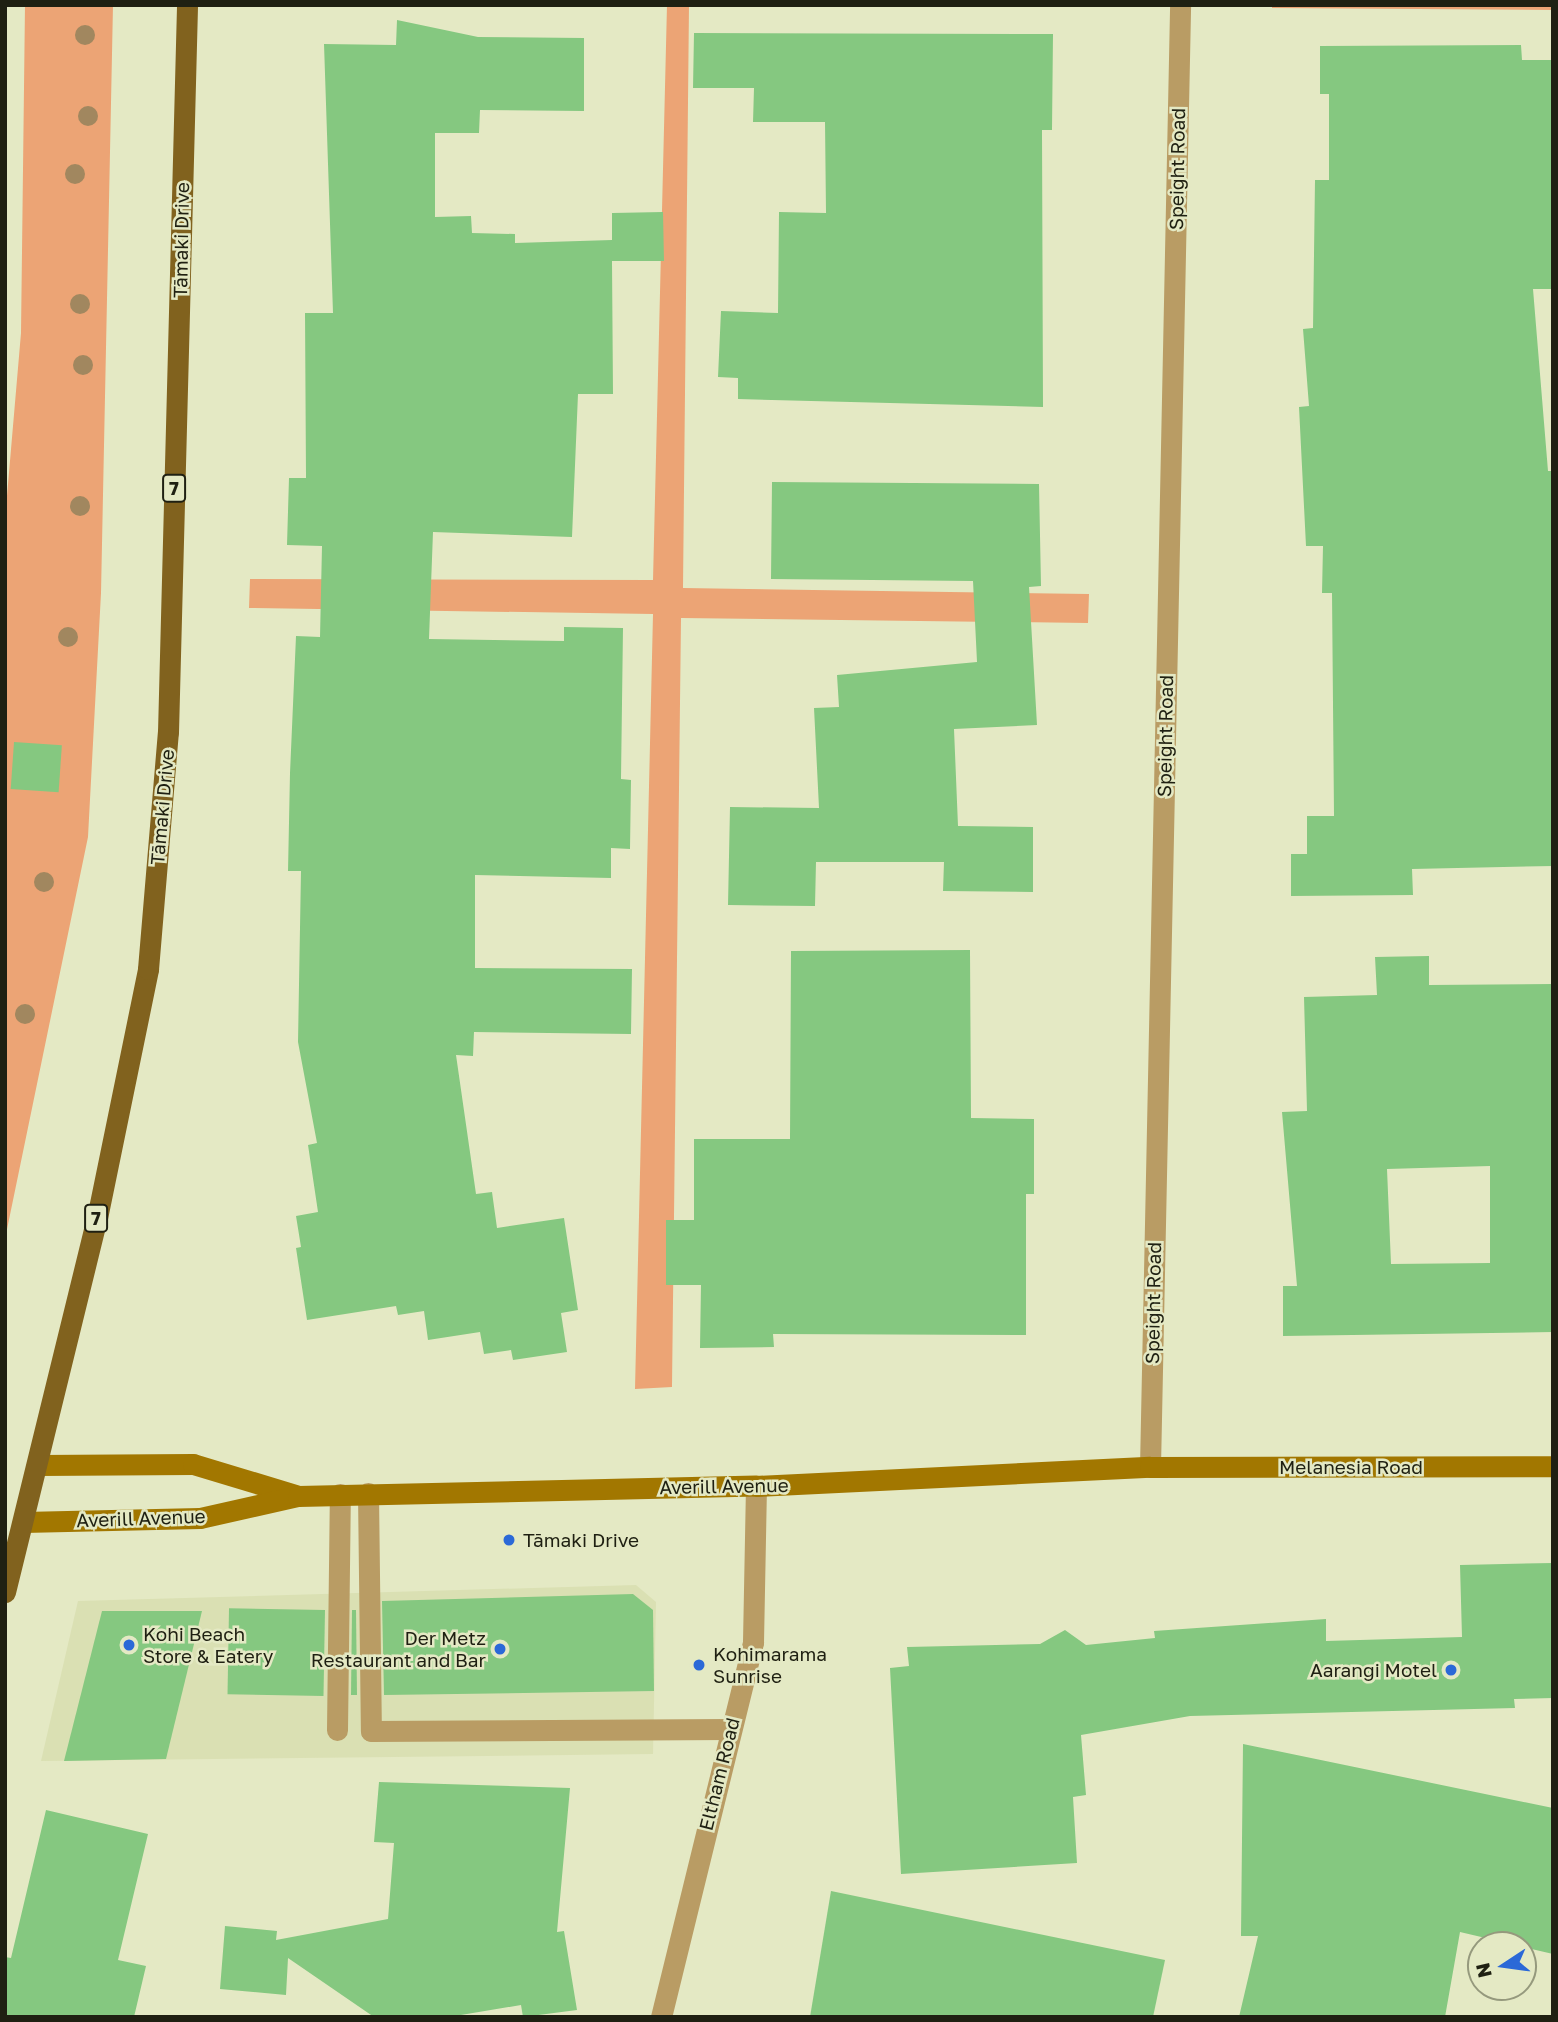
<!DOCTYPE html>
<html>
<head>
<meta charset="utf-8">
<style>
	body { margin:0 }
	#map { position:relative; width:1558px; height:2022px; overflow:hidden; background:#e4e9c4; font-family:"Golos Text",sans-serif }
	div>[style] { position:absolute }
	.built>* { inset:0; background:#dae0b3 }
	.green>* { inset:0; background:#eca475 }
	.building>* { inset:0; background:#85c880; transform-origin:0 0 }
	.lane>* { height:21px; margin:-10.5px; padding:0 10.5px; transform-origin:10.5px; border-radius:10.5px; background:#b99c64 }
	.street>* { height:21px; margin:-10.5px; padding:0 10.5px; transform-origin:10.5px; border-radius:10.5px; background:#b99c64 }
	.secondary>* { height:21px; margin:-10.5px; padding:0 10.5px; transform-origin:10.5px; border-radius:10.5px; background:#a27700 }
	.primary>* { height:21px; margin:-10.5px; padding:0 10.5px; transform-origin:10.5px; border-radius:10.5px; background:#81621e }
	.trees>* { width:20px; height:20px; margin:-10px; border-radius:50%; background:#a1875f }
	.dots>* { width:19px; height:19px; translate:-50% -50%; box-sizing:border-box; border:4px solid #e4e9c4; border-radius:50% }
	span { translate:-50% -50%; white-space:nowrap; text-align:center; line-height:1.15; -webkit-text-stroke:5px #e4e9c4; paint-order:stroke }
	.shield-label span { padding:2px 5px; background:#e4e9c4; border:2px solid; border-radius:5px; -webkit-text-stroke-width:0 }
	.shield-label { font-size:18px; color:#1f2012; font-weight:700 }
	.street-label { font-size:19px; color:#1f2012 }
	.poi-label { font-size:19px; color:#1f2012 }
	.left { translate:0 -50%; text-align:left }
	.right { translate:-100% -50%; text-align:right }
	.frame { position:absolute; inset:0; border:7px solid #1f2012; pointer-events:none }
	.north { position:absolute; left:1467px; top:1931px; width:70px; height:70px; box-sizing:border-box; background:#e4e9c4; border:2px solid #95997d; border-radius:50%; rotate:257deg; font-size:19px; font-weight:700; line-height:28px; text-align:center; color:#1f2012 }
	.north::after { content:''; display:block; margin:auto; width:24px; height:32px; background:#2b69d7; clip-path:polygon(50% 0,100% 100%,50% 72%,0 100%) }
</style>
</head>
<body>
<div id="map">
	<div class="built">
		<i style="clip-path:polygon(636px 1585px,656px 1602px,653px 1754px,41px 1761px,78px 1601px)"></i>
	</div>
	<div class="green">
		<i style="clip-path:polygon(25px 5px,113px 5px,101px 593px,88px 837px,5px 1239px,5px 519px,21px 333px)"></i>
		<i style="clip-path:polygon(667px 5px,689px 5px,683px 588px,1089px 594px,1088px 623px,681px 618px,672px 1387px,635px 1389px,653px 614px,249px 608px,250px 579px,653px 580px)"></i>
		<i style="clip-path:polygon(1272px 5px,1553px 5px,1553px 10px,1272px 8px)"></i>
	</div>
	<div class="building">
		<i style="clip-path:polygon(397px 20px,478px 37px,584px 38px,584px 111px,480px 110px,479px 133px,435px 133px,435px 217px,471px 216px,472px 233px,515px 234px,515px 243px,612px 240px,612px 213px,663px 212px,664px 261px,612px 261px,613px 394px,578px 394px,572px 537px,433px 532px,429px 639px,564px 641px,564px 627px,623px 628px,621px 779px,631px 780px,630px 849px,611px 848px,611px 878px,475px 875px,475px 968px,632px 969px,631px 1034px,474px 1032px,473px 1056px,456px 1055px,476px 1194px,492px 1192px,497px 1228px,564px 1218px,578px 1310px,561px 1313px,567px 1352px,513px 1360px,511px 1350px,484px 1354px,480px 1332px,428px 1340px,424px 1311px,398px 1315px,396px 1306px,307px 1320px,296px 1248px,301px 1247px,296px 1216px,318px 1212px,308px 1145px,317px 1143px,298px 1042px,301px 871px,288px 871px,290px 773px,296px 636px,320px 637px,322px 546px,287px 545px,289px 478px,306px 478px,305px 313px,333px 313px,324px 44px,396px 45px)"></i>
		<i style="clip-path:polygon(694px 33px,1053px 34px,1052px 130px,1042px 130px,1043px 407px,738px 399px,738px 378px,718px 377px,721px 311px,778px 313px,779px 212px,826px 213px,825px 122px,753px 122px,754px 88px,693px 88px)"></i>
		<i style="clip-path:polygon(1521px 45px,1522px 60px,1553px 60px,1553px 289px,1533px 289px,1548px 471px,1553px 471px,1553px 866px,1412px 869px,1413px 895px,1291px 896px,1291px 854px,1307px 854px,1307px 816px,1334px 816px,1332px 593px,1322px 593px,1323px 546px,1306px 546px,1299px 407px,1309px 406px,1303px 329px,1313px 328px,1315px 180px,1329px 180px,1329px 94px,1320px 94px,1320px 46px)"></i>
		<i style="clip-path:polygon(772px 482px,1039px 484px,1041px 586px,1029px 587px,1037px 725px,954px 729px,958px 826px,1033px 827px,1033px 892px,943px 891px,944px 862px,816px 862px,815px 906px,728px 905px,730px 807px,819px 808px,814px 708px,839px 707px,837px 675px,977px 662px,973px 581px,771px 579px)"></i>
		<i style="left:14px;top:742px;width:48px;height:47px;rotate:4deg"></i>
		<i style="clip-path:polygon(970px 950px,971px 1118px,1034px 1119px,1034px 1194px,1026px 1194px,1026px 1335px,773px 1334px,774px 1347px,700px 1348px,701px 1285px,666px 1285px,666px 1220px,694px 1220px,694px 1139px,790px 1139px,791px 951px)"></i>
		<i style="clip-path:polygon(evenodd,1429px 956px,1429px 985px,1553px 984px,1553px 1332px,1283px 1336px,1283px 1286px,1297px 1286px,1282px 1112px,1307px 1111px,1304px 997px,1377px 995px,1375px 957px,1429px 956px,1490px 1166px,1490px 1263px,1391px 1264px,1387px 1169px,1490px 1166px)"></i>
		<i style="clip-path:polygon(1553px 1563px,1553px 1698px,1514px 1699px,1515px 1708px,1190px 1716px,1081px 1735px,1086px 1795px,1073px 1797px,1077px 1863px,901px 1874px,890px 1668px,909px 1666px,907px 1647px,1040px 1644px,1065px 1630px,1086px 1645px,1155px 1638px,1154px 1631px,1326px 1619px,1326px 1641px,1462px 1637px,1460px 1565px)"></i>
		<i style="clip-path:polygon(633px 1594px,653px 1610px,654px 1691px,384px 1695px,382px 1601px)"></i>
		<i style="left:325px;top:1610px;width:86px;height:96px;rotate:91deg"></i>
		<i style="clip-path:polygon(352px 1610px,356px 1610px,357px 1695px,351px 1695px)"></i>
		<i style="clip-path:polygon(102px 1611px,202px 1611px,166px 1759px,64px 1761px)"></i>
		<i style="clip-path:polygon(1243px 1744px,1553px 1808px,1553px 1954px,1460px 1932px,1445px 2017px,1239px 2017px,1258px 1936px,1241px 1936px)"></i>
		<i style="clip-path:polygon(379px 1782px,570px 1788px,557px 1932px,564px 1931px,577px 2010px,523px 2017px,521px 2005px,449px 2017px,374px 2017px,288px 1958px,286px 1995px,220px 1989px,225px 1926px,277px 1931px,276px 1940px,388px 1919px,394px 1843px,374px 1842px)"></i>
		<i style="clip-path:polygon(46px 1810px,148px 1834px,118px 1960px,146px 1966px,134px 2017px,5px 2017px,5px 1957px,11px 1958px)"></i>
		<i style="clip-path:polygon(831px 1891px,1165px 1960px,1153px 2017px,810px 2017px)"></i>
	</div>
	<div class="lane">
		<i style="left:368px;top:1493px;width:238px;rotate:89.3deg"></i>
		<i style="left:371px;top:1731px;width:359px;rotate:-0.3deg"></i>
		<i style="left:337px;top:1730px;width:236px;rotate:-89.3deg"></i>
	</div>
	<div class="street">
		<i style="left:1150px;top:1467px;width:1462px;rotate:-88.82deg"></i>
		<i style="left:661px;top:2017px;width:386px;rotate:-76.2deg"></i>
		<i style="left:753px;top:1642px;width:156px;rotate:-88.9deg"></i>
	</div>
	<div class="secondary">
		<i style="left:39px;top:1465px;width:154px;rotate:-0.4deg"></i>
		<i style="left:193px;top:1464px;width:108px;rotate:16.8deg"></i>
		<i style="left:23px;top:1522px;width:177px;rotate:-1.3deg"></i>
		<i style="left:200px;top:1518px;width:100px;rotate:-12.7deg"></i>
		<i style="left:298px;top:1496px;width:458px;rotate:-1.3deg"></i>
		<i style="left:756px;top:1486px;width:394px;rotate:-2.8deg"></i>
		<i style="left:1150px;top:1467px;width:403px;rotate:-0.1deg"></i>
	</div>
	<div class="primary">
		<i style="left:5px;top:1592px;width:385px;rotate:-76.2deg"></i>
		<i style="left:97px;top:1218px;width:254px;rotate:-78.4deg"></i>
		<i style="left:148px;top:969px;width:238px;rotate:-85.2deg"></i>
		<i style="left:168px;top:732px;width:727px;rotate:-88.5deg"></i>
	</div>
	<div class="trees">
		<i style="left:85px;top:35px"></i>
		<i style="left:88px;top:116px"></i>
		<i style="left:75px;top:174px"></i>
		<i style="left:80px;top:304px"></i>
		<i style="left:83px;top:365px"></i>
		<i style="left:80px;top:506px"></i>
		<i style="left:68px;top:637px"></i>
		<i style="left:44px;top:882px"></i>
		<i style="left:25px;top:1014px"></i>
	</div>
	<div class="dots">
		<i style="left:509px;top:1540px;background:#2b69d7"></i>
		<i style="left:129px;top:1645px;background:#2b69d7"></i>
		<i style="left:500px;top:1649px;background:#2b69d7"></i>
		<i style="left:699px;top:1665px;background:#2b69d7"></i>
		<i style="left:1451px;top:1670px;background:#2b69d7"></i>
	</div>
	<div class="shield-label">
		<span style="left:174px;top:488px">7</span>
		<span style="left:96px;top:1218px">7</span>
	</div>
	<div class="street-label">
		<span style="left:1177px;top:169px;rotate:-89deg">Speight Road</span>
		<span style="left:181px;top:240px;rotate:-89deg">Tāmaki Drive</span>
		<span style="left:1165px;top:736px;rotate:-89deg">Speight Road</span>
		<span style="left:162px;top:807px;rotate:-85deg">Tāmaki Drive</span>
		<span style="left:1153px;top:1303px;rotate:-89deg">Speight Road</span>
		<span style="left:1351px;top:1467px">Melanesia Road</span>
		<span style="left:724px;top:1486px;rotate:-1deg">Averill Avenue</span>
		<span style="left:141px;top:1518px;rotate:-2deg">Averill Avenue</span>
		<span style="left:719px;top:1774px;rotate:-76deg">Eltham Road</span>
	</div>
	<div class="poi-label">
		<span class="left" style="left:523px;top:1540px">Tāmaki Drive</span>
		<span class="left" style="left:143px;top:1645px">Kohi Beach<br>Store &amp; Eatery</span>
		<span class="right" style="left:486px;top:1649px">Der Metz<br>Restaurant and Bar</span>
		<span class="left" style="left:713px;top:1665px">Kohimarama<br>Sunrise</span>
		<span class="right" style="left:1437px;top:1670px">Aarangi Motel</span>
	</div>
	<div class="frame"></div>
	<div class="north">N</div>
</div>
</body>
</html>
